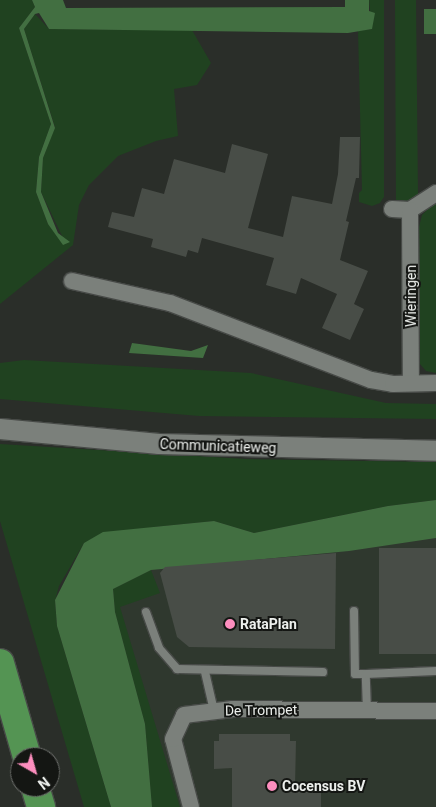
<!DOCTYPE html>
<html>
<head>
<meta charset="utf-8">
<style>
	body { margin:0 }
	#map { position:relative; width:436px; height:807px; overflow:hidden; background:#2a2e29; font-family:Roboto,sans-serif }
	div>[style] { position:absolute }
	.built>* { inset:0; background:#2f382e }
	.green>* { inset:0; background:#204220 }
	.water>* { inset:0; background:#426f41; transform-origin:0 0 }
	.building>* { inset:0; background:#484d47; transform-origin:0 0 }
	.roads { filter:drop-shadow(1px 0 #474a47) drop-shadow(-1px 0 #474a47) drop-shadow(0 1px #474a47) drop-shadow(0 -1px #474a47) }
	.service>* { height:8px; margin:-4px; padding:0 4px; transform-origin:4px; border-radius:4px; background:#7b807b }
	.minor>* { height:16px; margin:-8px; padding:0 8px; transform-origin:8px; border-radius:8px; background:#7b807b }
	.tertiary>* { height:20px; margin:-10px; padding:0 10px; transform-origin:10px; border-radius:10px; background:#7b807b }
	.motorway>* { height:28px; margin:-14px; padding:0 14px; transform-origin:14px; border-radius:14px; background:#549453 }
	.dots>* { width:14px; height:14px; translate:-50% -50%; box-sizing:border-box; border:2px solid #141613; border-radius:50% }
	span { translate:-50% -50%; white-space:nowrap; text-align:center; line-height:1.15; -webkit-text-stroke:4px #141613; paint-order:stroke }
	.street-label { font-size:14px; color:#edf0ed }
	.poi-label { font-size:14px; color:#edf0ed; font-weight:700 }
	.left { translate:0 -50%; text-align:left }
	.north { position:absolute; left:10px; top:747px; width:50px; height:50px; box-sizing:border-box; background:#141613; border:1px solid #6b6d6a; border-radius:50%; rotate:142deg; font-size:14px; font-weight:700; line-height:20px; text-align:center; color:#edf0ed }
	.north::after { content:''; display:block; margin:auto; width:18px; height:22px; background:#fd8ebe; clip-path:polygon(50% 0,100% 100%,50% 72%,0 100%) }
</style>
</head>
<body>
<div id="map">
	<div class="built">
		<i style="clip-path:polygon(436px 529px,436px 807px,128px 807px,98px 565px)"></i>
	</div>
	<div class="green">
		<i style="clip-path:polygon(0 0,32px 0,35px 7px,19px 28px,51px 124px,39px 157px,36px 192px,48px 224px,64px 240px,41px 192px,43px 158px,55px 127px,24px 29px,35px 14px,49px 29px,192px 30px,211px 63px,197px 85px,174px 89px,178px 136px,156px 141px,118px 156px,89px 185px,79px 205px,73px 245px,0 304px)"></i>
		<i style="clip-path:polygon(369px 0,384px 0,384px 197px,380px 203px,372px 206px,359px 202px,359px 193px,362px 190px,358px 31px,372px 29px)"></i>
		<i style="clip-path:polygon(395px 0,416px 0,418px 194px,405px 209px,396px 204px)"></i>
		<i style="clip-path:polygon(436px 201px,436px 373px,426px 371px,420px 364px,419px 227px,422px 215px)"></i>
		<i style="clip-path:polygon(24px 360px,251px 373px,386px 403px,436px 404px,436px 419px,199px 416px,0 399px,0 363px)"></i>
		<i style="clip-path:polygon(0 444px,246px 459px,436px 462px,436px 500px,388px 506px,254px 533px,214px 521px,154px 527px,84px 543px,59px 586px,55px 601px,57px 626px,111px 807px,84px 807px,0 521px)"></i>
		<i style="clip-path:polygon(151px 570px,160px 593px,120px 607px,180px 807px,152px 807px,145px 724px,115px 612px,113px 589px)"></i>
	</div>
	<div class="water">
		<i style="clip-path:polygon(32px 0,63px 0,66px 8px,345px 7px,345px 0,369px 0,369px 11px,375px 13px,372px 29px,348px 33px,49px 29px,39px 13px,35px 14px,24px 29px,55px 128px,43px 158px,41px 192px,58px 233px,70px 242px,63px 245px,48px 224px,36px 192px,39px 157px,51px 124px,19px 28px,35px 7px)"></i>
		<i style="left:424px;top:9px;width:12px;height:25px"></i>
		<i style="clip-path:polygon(132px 343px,191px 351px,208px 345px,203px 358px,129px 353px)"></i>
		<i style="clip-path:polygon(436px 500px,436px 538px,349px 551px,151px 570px,113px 589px,115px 612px,145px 724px,152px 807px,111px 807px,57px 626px,55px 600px,84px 543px,103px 532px,214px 521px,254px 533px,388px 506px)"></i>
	</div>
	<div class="building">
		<i style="clip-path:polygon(340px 137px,360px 137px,359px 178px,356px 178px,346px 221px,349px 222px,340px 260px,368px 271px,354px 304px,364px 309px,350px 340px,322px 328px,337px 294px,301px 278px,296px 294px,266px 285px,274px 258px,202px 238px,198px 253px,188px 250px,186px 257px,151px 247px,153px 239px,108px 227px,112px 212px,134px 217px,142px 188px,164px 194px,174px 159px,225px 173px,232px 144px,268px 154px,248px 228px,283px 237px,292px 196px,332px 204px,338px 174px)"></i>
		<i style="left:436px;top:548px;width:106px;height:57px;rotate:90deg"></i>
		<i style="clip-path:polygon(336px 553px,335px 649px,189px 647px,177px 637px,160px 573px,165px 567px)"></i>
		<i style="clip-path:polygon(219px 734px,290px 734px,290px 741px,296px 741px,295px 787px,321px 787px,321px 807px,232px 807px,232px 768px,214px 769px,214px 741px,219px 741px)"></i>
	</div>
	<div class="roads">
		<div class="service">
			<i style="left:354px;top:611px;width:63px;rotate:89.1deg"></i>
			<i style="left:355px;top:674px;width:11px"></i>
			<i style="left:146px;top:612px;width:38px;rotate:70deg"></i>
			<i style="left:159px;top:648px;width:28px;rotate:49deg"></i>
			<i style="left:177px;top:669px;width:146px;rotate:1.2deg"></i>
			<i style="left:205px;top:672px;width:40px;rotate:77deg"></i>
			<i style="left:367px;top:711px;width:37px;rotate:-92deg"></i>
			<i style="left:366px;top:674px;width:70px;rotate:-2.5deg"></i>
		</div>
		<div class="minor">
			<i style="left:392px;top:209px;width:18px;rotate:3deg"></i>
			<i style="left:410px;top:210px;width:31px;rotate:-33deg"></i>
			<i style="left:410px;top:210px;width:173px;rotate:89.7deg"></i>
			<i style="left:72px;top:281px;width:100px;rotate:12.7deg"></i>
			<i style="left:170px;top:303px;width:215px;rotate:21deg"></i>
			<i style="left:371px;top:380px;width:22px;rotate:10deg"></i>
			<i style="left:393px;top:384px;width:43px;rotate:-1.3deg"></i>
			<i style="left:191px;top:807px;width:70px;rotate:-104.8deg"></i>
			<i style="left:173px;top:739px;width:26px;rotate:-65deg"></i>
			<i style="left:184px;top:715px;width:49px;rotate:-7deg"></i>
			<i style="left:233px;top:709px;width:203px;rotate:0.6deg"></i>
		</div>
		<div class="tertiary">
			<i style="left:0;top:429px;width:160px;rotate:5.4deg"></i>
			<i style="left:159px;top:444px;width:277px;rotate:1.4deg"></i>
		</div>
		<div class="motorway">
			<i style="left:0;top:663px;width:98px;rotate:74deg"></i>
			<i style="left:35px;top:787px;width:21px;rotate:73deg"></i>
		</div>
	</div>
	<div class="dots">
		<i style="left:230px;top:624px;background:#fd8ebe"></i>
		<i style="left:272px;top:786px;background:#fd8ebe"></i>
	</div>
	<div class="street-label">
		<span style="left:411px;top:296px;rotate:-90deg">Wieringen</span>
		<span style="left:218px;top:446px;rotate:2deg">Communicatieweg</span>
		<span style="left:261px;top:710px;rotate:-1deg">De Trompet</span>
	</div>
	<div class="poi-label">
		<span class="left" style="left:240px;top:624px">RataPlan</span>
		<span class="left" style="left:282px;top:786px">Cocensus BV</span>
	</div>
	<div class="north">N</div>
</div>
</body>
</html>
